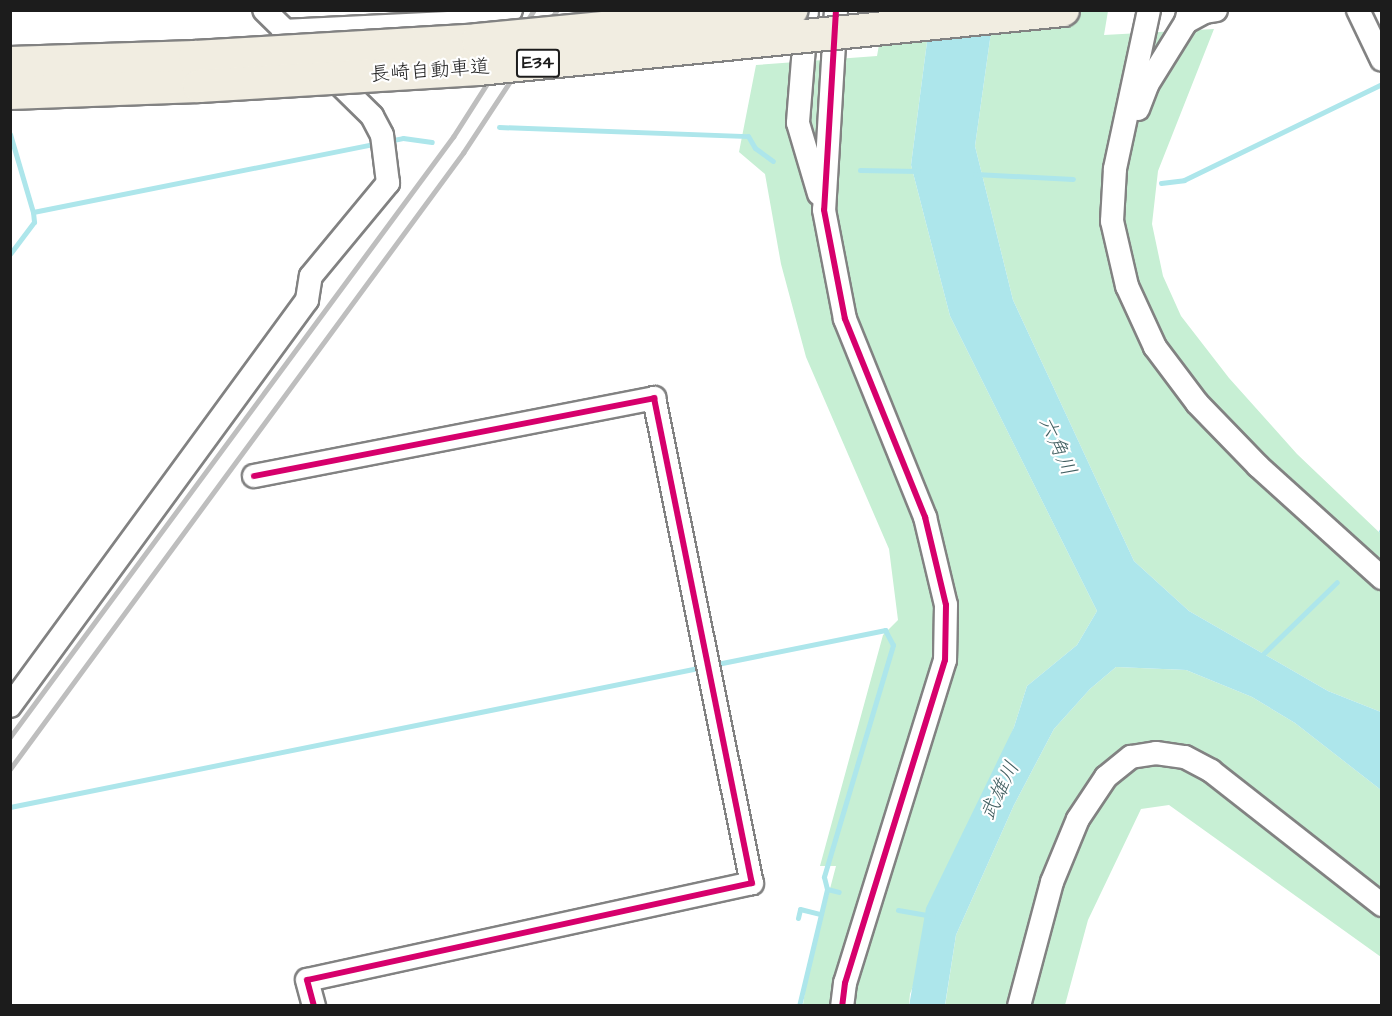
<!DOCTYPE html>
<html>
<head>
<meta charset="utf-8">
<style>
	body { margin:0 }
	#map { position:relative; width:1392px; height:1016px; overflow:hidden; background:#fff; font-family:"Architects Daughter","Klee One",sans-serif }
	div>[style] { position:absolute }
	.green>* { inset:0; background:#c7efd4 }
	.water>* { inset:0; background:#ade6eb }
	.stream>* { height:5px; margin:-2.5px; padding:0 2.5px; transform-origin:2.5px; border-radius:2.5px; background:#ade6eb }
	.roads { filter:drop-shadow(2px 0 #828282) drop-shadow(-2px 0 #828282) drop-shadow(0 2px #828282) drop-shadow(0 -2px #828282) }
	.minor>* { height:22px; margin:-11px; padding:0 11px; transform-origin:11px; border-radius:11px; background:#fff }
	.rail>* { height:4.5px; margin:-2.25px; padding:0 2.25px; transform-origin:2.25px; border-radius:2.25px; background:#bebebe }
	.bridges { filter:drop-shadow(2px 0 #828282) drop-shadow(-2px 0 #828282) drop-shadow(0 2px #828282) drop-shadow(0 -2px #828282) }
	.highway-bridge>* { height:32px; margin:-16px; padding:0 16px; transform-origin:16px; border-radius:16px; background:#f1ede1 }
	.cycleway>* { height:6px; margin:-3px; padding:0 3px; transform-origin:3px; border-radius:3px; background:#d6006c }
	span { translate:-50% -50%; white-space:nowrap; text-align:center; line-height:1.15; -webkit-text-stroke:4.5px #fff; paint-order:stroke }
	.shield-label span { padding:2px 4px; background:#fff; border:2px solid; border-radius:4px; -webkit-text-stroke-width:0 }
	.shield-label { font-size:18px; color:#1c1c1c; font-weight:700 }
	.street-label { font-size:20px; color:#1c1c1c }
	.water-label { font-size:21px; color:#425f61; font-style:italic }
	.frame { position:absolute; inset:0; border:12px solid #1c1c1c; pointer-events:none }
</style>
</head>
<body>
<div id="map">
	<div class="green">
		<i style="clip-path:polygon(885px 11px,931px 11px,911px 165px,950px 316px,1097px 611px,1077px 645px,1027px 686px,1014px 727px,910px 994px,909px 1005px,803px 1005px,807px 976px,836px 866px,820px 866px,883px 635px,898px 620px,889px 549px,806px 357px,781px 264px,765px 174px,739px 152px,756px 65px,877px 56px)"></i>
		<i style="clip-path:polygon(994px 11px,1108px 11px,1104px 35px,1214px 29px,1158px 171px,1152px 224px,1163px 276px,1181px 316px,1229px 378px,1297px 454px,1381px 534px,1381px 712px,1328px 691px,1189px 611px,1134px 561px,1013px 300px,975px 146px)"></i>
		<i style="clip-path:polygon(1116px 667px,1186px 670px,1252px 697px,1295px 723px,1381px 790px,1381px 957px,1169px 805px,1141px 809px,1088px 920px,1065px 1005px,945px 1006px,956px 935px,1014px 805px,1054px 729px,1090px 689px)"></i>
	</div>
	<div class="water">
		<i style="clip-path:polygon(931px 11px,994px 11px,975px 146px,1013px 300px,1134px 561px,1189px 611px,1328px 691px,1381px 712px,1381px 790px,1295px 723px,1252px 697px,1186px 670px,1116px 667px,1090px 689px,1054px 729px,1014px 805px,956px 935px,945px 1005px,909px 1006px,926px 908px,1014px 727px,1027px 686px,1077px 645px,1097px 611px,950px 316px,911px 165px)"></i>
	</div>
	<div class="stream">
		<i style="left:499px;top:127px;width:249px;rotate:2.1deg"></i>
		<i style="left:748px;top:136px;width:14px;rotate:60deg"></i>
		<i style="left:755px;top:148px;width:22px;rotate:36deg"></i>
		<i style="left:10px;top:134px;width:81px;rotate:73.6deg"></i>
		<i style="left:33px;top:212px;width:10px;rotate:84deg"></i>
		<i style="left:34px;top:222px;width:40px;rotate:127deg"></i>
		<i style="left:388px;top:141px;width:15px;rotate:-11deg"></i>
		<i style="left:403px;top:138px;width:29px;rotate:8deg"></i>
		<i style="left:860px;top:170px;width:58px;rotate:1deg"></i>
		<i style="left:975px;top:174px;width:98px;rotate:2.9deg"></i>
		<i style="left:1161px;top:183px;width:23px;rotate:-7deg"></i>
		<i style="left:1184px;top:180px;width:220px;rotate:-25.9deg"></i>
		<i style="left:33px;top:212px;width:353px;rotate:-11.3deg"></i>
		<i style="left:1381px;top:531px;width:1px;rotate:-45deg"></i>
		<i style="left:1258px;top:659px;width:110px;rotate:-44.3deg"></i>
		<i style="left:712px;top:665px;width:177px;rotate:-11.4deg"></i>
		<i style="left:885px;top:630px;width:17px;rotate:62deg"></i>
		<i style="left:893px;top:645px;width:242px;rotate:106.6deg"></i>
		<i style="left:824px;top:877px;width:12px;rotate:76deg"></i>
		<i style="left:10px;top:807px;width:707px;rotate:-11.42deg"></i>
		<i style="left:898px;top:910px;width:35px;rotate:10deg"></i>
		<i style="left:798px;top:918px;width:9px;rotate:-77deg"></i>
		<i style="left:800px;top:909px;width:21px;rotate:14deg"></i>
		<i style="left:799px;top:1006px;width:120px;rotate:-76.5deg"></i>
		<i style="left:827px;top:889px;width:12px;rotate:14deg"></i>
	</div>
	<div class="roads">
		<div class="minor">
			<i style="left:807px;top:10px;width:113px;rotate:94.6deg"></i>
			<i style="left:798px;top:123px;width:74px;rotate:73.5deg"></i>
			<i style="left:836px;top:10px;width:200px;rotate:93.4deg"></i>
			<i style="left:824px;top:210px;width:111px;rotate:79.1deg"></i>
			<i style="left:845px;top:319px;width:214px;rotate:68deg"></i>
			<i style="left:925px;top:517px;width:90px;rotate:76.6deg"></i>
			<i style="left:946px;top:605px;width:55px;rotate:91deg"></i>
			<i style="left:945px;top:660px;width:338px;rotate:107.2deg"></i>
			<i style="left:845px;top:983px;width:23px;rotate:97deg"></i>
			<i style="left:1149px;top:10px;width:163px;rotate:102.1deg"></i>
			<i style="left:1115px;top:169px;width:52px;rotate:93.3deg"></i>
			<i style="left:1112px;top:221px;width:67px;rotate:77deg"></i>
			<i style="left:1127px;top:286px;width:67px;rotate:65.3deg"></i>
			<i style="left:1155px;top:347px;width:70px;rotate:53.1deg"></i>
			<i style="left:1197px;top:403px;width:88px;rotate:45.9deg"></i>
			<i style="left:1258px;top:466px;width:167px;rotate:42.1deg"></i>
			<i style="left:1358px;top:10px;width:55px;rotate:64.4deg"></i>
			<i style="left:1186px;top:22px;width:21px;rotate:-28deg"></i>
			<i style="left:1205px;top:12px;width:11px;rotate:-10deg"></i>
			<i style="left:283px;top:31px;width:222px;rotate:-2.8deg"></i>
			<i style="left:505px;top:20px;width:12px;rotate:-59deg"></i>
			<i style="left:1138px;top:109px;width:26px;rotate:-69deg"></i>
			<i style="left:1147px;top:85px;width:74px;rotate:-58.2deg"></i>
			<i style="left:1186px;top:22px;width:12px;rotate:-76deg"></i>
			<i style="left:254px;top:476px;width:408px;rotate:-11deg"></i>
			<i style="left:654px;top:398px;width:495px;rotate:78.6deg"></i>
			<i style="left:752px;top:883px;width:455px;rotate:167.7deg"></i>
			<i style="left:307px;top:980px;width:27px;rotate:75deg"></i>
			<i style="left:10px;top:706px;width:503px;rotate:-53.81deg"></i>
			<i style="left:307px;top:300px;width:24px;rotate:-81deg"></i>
			<i style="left:311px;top:276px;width:121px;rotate:-50.4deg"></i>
			<i style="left:388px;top:183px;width:48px;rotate:-97.1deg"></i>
			<i style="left:382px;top:135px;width:21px;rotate:-118deg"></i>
			<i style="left:372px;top:116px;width:151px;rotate:-135.5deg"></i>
			<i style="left:1019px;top:1006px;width:128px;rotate:-75.1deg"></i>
			<i style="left:1052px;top:882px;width:68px;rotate:-67.6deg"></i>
			<i style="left:1078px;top:819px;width:50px;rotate:-56.3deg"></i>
			<i style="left:1106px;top:777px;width:32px;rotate:-39deg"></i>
			<i style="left:1131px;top:757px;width:25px;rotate:-9deg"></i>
			<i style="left:1156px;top:753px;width:29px;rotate:8deg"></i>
			<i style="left:1185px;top:757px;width:30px;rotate:28deg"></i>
			<i style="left:1211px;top:771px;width:217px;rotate:38.1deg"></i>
		</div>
	</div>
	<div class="rail">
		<i style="left:10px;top:737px;width:746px;rotate:-53.56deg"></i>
		<i style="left:453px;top:137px;width:151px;rotate:-57.5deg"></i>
		<i style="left:10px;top:769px;width:765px;rotate:-53.67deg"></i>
		<i style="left:463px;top:153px;width:171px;rotate:-56.7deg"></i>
	</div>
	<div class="bridges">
		<div class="highway-bridge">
			<i style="left:10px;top:63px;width:185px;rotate:-1.9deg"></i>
			<i style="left:195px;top:57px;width:284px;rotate:-3.4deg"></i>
			<i style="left:478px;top:40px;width:315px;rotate:-5.5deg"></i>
			<i style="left:10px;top:93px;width:189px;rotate:-2.1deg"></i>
			<i style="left:199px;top:86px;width:280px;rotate:-3.5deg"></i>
			<i style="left:478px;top:69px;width:588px;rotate:-5.76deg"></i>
		</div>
	</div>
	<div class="cycleway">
		<i style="left:836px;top:10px;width:200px;rotate:93.4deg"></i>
		<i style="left:824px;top:210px;width:111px;rotate:79.1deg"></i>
		<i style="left:845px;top:319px;width:214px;rotate:68deg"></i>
		<i style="left:925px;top:517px;width:90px;rotate:76.6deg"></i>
		<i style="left:946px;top:605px;width:55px;rotate:91deg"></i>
		<i style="left:945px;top:660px;width:338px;rotate:107.2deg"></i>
		<i style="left:845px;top:983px;width:23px;rotate:97deg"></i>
		<i style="left:254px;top:476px;width:408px;rotate:-11deg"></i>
		<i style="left:654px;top:398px;width:495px;rotate:78.6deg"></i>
		<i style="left:752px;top:883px;width:455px;rotate:167.7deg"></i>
		<i style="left:307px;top:980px;width:27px;rotate:75deg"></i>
	</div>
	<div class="shield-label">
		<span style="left:538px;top:63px">E34</span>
	</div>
	<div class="street-label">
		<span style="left:430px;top:71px;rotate:-4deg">長崎自動車道</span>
	</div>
	<div class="water-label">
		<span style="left:1057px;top:446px;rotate:66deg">六角川</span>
		<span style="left:1000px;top:791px;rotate:-64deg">武雄川</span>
	</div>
	<div class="frame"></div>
</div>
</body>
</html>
